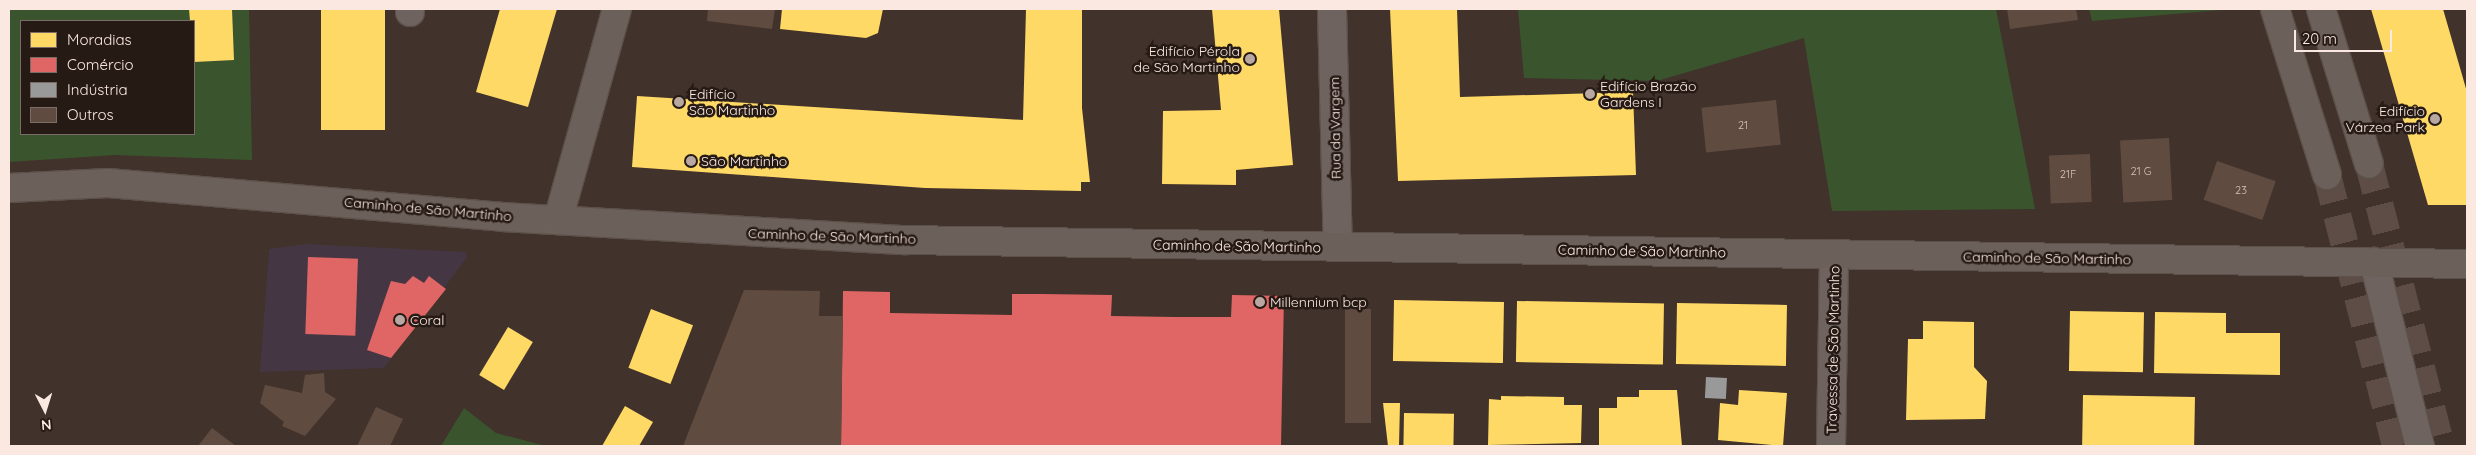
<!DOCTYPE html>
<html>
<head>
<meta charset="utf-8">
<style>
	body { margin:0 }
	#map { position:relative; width:2476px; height:455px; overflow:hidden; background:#41322b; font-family:Quicksand,sans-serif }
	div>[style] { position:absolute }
	.commercial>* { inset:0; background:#443743 }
	.green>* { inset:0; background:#3a552e }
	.homes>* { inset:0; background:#ffd966; transform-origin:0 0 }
	.shops>* { inset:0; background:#e06666; transform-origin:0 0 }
	.industry>* { inset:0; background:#999; transform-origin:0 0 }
	.building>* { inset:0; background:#604b40; transform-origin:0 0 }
	.secondary-tunnel>* { height:28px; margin-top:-14px; transform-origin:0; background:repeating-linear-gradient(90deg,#5d4d46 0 28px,transparent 0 42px) }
	.roads { filter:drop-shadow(1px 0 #5c504a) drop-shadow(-1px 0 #5c504a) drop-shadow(0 1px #5c504a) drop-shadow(0 -1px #5c504a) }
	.street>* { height:28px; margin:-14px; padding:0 14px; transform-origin:14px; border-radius:14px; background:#6e635f }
	.secondary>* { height:28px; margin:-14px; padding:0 14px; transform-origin:14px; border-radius:14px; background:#6c615a }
	.dots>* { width:14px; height:14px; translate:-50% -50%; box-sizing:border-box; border:2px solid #261a15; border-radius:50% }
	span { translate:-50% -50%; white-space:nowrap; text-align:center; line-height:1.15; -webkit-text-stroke:5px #261a15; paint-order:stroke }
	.number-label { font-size:11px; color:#d4c1b9 }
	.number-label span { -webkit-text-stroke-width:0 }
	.poi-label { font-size:14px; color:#fae8e1 }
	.right { translate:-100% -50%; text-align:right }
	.left { translate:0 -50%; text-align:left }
	.street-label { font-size:14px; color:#fae8e1 }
	.frame { position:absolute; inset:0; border:10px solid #fae8e1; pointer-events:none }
	.legend { position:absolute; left:20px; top:20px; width:175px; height:115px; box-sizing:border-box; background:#261a15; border:1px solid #7b6c67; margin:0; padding:6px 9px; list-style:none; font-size:15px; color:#fae8e1 }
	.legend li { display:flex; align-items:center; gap:10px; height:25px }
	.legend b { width:25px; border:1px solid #7b6c67 }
	.north { position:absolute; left:20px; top:385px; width:50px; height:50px; -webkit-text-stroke:4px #261a15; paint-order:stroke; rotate:175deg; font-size:14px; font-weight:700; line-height:20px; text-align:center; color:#fae8e1 }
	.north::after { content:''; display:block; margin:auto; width:18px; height:22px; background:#fae8e1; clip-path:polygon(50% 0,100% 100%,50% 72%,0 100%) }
	.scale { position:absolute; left:2294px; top:30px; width:98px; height:22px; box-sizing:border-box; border:2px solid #fae8e1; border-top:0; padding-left:6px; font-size:15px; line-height:18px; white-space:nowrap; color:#fae8e1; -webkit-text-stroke:4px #261a15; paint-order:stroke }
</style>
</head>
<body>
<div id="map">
	<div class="commercial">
		<i style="clip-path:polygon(306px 244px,465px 252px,467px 257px,384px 368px,260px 372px,269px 249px)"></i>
	</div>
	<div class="green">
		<i style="clip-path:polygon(evenodd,9px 9px,249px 9px,252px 160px,115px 155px,9px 162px,9px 9px,21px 21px,194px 21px,194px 134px,21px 134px,21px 21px)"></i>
		<i style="clip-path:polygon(1518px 9px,1996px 9px,2035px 209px,1832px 211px,1804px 38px,1657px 81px,1524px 78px)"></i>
		<i style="clip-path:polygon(2089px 9px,2233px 9px,2092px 21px)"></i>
		<i style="clip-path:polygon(464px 408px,496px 433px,546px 446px,441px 446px)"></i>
	</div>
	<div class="homes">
		<i style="clip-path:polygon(189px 9px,232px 9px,234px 60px,194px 62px,194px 21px,190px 21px)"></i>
		<i style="left:321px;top:9px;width:64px;height:121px"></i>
		<i style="clip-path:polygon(500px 9px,557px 9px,528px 107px,476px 92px)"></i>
		<i style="clip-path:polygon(782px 9px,883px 9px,878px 33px,866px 38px,780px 29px)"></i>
		<i style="clip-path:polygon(1026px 9px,1082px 9px,1082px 108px,1090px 182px,1081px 182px,1081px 191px,925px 188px,632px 167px,637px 96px,1023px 120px)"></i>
		<i style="clip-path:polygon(1212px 9px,1279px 9px,1293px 165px,1236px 170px,1236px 185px,1162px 184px,1163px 111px,1221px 110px)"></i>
		<i style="clip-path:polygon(1390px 9px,1457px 9px,1460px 97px,1633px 92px,1636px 175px,1398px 181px)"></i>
		<i style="clip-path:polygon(2371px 9px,2443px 9px,2467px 92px,2467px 205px,2428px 205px)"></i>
		<i style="left:1394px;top:300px;width:110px;height:61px;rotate:1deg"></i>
		<i style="left:1517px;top:301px;width:147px;height:61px;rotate:1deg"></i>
		<i style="left:1677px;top:303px;width:110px;height:61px;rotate:1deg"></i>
		<i style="left:651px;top:309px;width:45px;height:63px;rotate:21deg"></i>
		<i style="left:2070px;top:311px;width:74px;height:60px;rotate:1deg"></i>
		<i style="clip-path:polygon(2155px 312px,2226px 313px,2226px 333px,2280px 333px,2280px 375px,2154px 373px)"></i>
		<i style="clip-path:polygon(1923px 321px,1974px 322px,1974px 367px,1987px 381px,1985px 419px,1906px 420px,1908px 339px,1923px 339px)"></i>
		<i style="left:508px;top:327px;width:29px;height:56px;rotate:31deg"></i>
		<i style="clip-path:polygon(1639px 390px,1677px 390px,1682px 446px,1599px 446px,1599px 408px,1617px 408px,1617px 397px,1639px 397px)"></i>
		<i style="clip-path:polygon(1739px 390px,1787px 393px,1783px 446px,1718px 440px,1720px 403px,1738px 405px)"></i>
		<i style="left:2083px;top:395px;width:112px;height:51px;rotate:1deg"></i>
		<i style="clip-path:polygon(1501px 396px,1564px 397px,1564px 405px,1582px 405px,1581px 443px,1488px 445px,1489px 399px,1501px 400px)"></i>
		<i style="clip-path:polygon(1383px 403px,1400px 403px,1399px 446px,1388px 446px)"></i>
		<i style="clip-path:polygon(625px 406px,653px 422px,639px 446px,602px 446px)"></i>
		<i style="left:1404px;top:413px;width:50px;height:33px;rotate:1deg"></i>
	</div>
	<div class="shops">
		<i style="left:308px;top:257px;width:50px;height:77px;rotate:2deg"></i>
		<i style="clip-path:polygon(413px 276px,424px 283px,429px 276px,446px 289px,391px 358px,367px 350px,391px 281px,405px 284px)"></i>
		<i style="clip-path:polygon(843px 291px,890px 292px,890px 313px,1012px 315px,1012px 294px,1041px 294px,1112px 295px,1111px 316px,1175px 317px,1231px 317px,1232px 295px,1284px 296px,1281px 446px,841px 446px)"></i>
	</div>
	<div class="industry">
		<i style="left:1706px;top:377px;width:21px;height:21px;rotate:3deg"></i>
	</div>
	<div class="building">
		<i style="clip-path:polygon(708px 9px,775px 9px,772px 29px,707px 21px)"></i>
		<i style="clip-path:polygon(2007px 9px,2076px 9px,2078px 20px,2010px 29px)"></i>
		<i style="left:1776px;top:100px;width:45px;height:75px;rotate:84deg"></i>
		<i style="left:2169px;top:138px;width:62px;height:49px;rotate:87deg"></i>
		<i style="left:2090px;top:154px;width:48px;height:41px;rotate:88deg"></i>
		<i style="left:2217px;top:161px;width:62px;height:41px;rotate:19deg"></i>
		<i style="clip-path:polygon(744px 290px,820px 291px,819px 316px,843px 316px,841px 446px,683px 446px)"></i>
		<i style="left:1345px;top:309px;width:26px;height:114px"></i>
		<i style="clip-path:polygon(324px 373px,325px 392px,336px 399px,305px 436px,282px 426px,284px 422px,260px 403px,265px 385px,302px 393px,305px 375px)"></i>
		<i style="clip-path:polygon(376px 407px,403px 419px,390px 446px,357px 446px)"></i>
		<i style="clip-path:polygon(212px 428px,236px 446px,198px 446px)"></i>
	</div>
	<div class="secondary-tunnel">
		<i style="left:2369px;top:164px;width:291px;rotate:75.7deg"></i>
		<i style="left:2327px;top:175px;width:280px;rotate:75.7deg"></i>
	</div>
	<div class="roads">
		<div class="street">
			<i style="left:410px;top:9px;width:3px;rotate:90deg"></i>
			<i style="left:1332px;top:9px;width:238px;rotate:88.6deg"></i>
			<i style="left:2374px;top:262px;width:190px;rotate:76deg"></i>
			<i style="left:1831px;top:446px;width:192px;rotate:-89.1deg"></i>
		</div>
		<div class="secondary">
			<i style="left:2275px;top:9px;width:174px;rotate:72.6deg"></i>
			<i style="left:2321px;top:9px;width:162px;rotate:72.8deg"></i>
			<i style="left:9px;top:188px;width:99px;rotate:-2.9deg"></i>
			<i style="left:108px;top:183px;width:396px;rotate:4.9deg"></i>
			<i style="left:503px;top:217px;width:402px;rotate:3.3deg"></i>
			<i style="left:904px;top:240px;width:1563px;rotate:0.88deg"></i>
			<i style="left:558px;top:220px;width:219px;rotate:-74.4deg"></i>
		</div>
	</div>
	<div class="dots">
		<i style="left:1250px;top:59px;background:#b9a8a1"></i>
		<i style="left:1590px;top:94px;background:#b9a8a1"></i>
		<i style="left:679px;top:102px;background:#b9a8a1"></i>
		<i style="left:2435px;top:119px;background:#b9a8a1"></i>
		<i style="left:691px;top:161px;background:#b9a8a1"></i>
		<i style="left:1260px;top:302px;background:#b9a8a1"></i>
		<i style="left:400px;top:320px;background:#b9a8a1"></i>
	</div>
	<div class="number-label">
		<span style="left:1743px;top:125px">21</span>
		<span style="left:2141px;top:171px">21 G</span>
		<span style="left:2068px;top:174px">21F</span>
		<span style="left:2241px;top:190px">23</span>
	</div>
	<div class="poi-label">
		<span class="right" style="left:1240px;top:59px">Edifício Pérola<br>de São Martinho</span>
		<span class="left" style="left:1600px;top:94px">Edifício Brazão<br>Gardens I</span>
		<span class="left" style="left:689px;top:102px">Edifício<br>São Martinho</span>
		<span class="right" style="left:2425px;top:119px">Edifício<br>Várzea Park</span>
		<span class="left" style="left:701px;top:161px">São Martinho</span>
		<span class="left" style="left:1270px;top:302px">Millennium bcp</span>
		<span class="left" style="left:410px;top:320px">Coral</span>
	</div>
	<div class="street-label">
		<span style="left:1335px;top:128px;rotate:-91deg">Rua da Vargem</span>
		<span style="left:428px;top:209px;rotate:5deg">Caminho de São Martinho</span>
		<span style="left:832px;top:236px;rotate:2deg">Caminho de São Martinho</span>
		<span style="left:1237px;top:246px;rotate:1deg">Caminho de São Martinho</span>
		<span style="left:1642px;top:251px;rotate:1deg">Caminho de São Martinho</span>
		<span style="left:2047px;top:258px;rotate:1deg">Caminho de São Martinho</span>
		<span style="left:1833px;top:350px;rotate:-89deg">Travessa de São Martinho</span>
	</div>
	<div class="frame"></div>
	<ul class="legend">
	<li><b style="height:14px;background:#ffd966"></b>Moradias</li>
	<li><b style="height:14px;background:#e06666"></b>Comércio</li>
	<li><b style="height:14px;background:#999"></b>Indústria</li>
	<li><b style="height:14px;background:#604b40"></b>Outros</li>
	</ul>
	<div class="north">N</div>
	<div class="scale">20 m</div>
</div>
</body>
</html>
